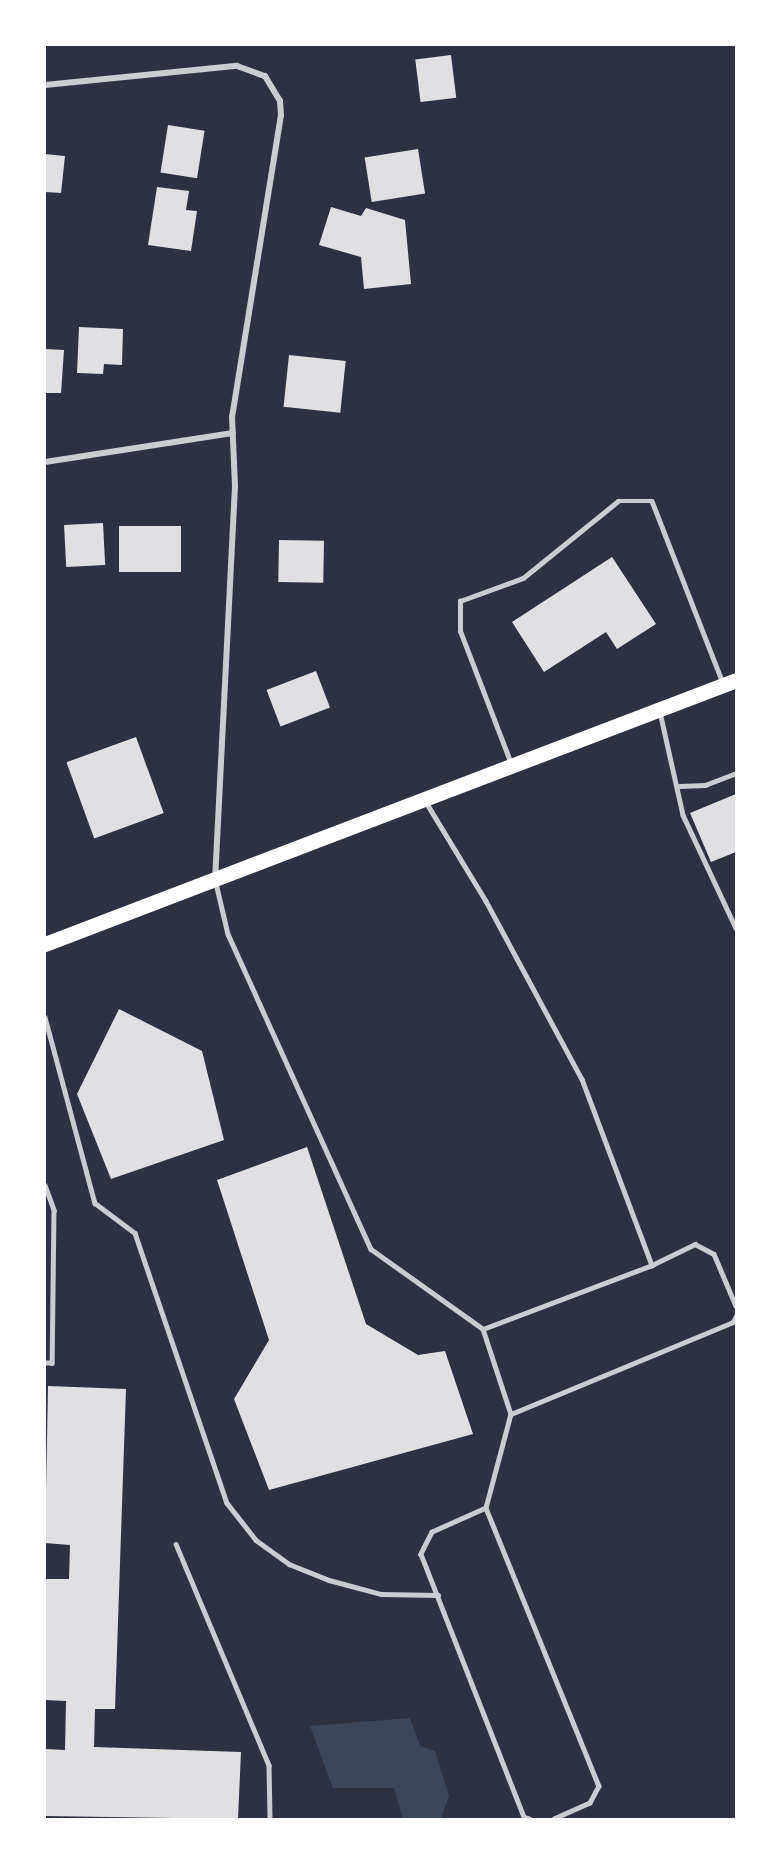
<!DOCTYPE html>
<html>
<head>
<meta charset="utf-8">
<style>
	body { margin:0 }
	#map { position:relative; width:781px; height:1864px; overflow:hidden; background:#2d3142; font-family:Figtree,sans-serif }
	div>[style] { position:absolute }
	.green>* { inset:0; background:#3c4559 }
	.building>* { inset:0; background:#e0e0e3; transform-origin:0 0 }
	.service>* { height:4.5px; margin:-2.25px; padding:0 2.25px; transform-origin:2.25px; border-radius:2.25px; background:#caccd0 }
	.minor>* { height:6px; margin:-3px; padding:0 3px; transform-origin:3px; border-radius:3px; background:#caccd0 }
	.primary>* { height:15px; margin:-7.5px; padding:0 7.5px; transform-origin:7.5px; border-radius:7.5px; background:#fff }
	span { translate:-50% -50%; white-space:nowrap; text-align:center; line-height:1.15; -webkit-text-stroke:4.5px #fff; paint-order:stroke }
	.frame { position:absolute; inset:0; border:46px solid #fff; pointer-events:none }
</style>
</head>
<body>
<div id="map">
	<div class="green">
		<i style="clip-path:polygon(410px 1718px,420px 1746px,435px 1751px,449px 1796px,441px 1819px,403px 1819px,394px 1788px,333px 1788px,310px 1726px)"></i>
	</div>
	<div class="building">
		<i style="left:451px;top:55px;width:43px;height:36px;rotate:83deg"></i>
		<i style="left:168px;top:125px;width:37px;height:48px;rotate:9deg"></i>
		<i style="left:418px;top:149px;width:45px;height:54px;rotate:81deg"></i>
		<i style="clip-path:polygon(45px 154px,65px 156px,61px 193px,45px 192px)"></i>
		<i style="clip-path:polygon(157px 187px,189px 191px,186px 210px,197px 211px,191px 251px,148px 245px)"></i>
		<i style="clip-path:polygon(331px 207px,361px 216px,366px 208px,405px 220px,411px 284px,364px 289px,361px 257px,319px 245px)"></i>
		<i style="clip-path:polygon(79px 327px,123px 329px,122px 365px,104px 364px,103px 374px,77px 373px)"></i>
		<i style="clip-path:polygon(45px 349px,64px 350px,61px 393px,45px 393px)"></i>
		<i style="left:289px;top:355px;width:57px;height:52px;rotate:6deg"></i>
		<i style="left:103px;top:523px;width:42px;height:39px;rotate:87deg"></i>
		<i style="left:119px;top:526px;width:62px;height:46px"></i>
		<i style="left:279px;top:540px;width:45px;height:42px;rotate:1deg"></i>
		<i style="clip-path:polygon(612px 557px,656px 624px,617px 649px,606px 632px,544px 672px,512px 622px)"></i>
		<i style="left:316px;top:671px;width:39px;height:53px;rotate:69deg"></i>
		<i style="left:136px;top:737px;width:81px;height:74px;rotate:70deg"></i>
		<i style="clip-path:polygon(736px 794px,736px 852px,711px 862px,690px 813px)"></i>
		<i style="clip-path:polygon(119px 1009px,202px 1051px,224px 1140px,111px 1179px,77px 1094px)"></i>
		<i style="clip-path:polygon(307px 1147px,366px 1324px,418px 1355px,445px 1351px,473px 1434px,269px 1490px,234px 1399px,269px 1340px,217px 1180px)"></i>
		<i style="clip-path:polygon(48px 1386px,126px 1389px,115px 1709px,95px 1709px,94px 1747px,241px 1752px,238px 1819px,45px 1816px,45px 1749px,65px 1750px,66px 1701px,45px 1700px,45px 1579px,69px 1579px,70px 1545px,45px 1543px)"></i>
	</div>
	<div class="service">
		<i style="left:660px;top:712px;width:106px;rotate:77.4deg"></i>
		<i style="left:683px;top:815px;width:125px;rotate:64.9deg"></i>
		<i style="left:511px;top:764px;width:142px;rotate:-111deg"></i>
		<i style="left:460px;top:631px;width:30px;rotate:-90deg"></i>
		<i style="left:460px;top:601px;width:67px;rotate:-20.1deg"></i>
		<i style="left:523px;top:578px;width:122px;rotate:-39deg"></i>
		<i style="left:618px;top:501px;width:34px"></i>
		<i style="left:652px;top:501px;width:193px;rotate:68.7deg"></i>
		<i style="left:679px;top:786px;width:26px;rotate:-2deg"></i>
		<i style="left:705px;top:785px;width:33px;rotate:-21deg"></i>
		<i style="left:426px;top:802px;width:116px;rotate:58.8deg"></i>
		<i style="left:486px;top:901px;width:202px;rotate:61.7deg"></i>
		<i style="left:582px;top:1079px;width:199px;rotate:69.4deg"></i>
		<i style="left:216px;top:883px;width:52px;rotate:76.8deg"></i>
		<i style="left:228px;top:934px;width:346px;rotate:65.6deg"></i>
		<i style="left:371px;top:1249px;width:138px;rotate:35.5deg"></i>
		<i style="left:483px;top:1329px;width:89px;rotate:71.8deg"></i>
		<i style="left:511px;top:1414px;width:97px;rotate:104.9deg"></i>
		<i style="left:486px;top:1508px;width:300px;rotate:67.9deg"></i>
		<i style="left:599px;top:1786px;width:19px;rotate:118deg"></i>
		<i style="left:590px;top:1803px;width:39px;rotate:156deg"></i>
		<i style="left:45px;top:1017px;width:193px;rotate:75deg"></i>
		<i style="left:95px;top:1203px;width:50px;rotate:36.9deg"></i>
		<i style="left:135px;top:1233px;width:285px;rotate:71.2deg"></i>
		<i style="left:227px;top:1503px;width:47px;rotate:51.9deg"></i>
		<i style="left:256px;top:1540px;width:41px;rotate:36deg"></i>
		<i style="left:289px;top:1564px;width:43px;rotate:21.8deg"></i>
		<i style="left:329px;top:1580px;width:54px;rotate:15.1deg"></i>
		<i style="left:381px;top:1594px;width:57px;rotate:1deg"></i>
		<i style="left:45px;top:1185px;width:27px;rotate:70deg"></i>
		<i style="left:54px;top:1210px;width:153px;rotate:90.7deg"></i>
		<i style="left:52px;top:1363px;width:7px;rotate:180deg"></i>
		<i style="left:483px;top:1329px;width:181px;rotate:-20.7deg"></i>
		<i style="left:652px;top:1265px;width:48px;rotate:-26deg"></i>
		<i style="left:695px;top:1244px;width:21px;rotate:28deg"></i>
		<i style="left:714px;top:1254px;width:56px;rotate:67.1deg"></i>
		<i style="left:511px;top:1414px;width:240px;rotate:-22.5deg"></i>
		<i style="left:733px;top:1322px;width:7px;rotate:-63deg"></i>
		<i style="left:486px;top:1508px;width:59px;rotate:156deg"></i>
		<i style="left:432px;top:1532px;width:25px;rotate:117deg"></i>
		<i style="left:421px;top:1554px;width:282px;rotate:68.6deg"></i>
		<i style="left:524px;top:1817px;width:6px;rotate:18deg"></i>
		<i style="left:176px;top:1544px;width:240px;rotate:67.2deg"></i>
		<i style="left:269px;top:1765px;width:54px;rotate:88.9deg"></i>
	</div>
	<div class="minor">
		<i style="left:45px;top:85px;width:193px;rotate:-5.7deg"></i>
		<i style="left:237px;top:66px;width:30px;rotate:20deg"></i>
		<i style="left:265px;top:76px;width:29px;rotate:59deg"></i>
		<i style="left:280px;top:101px;width:14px;rotate:86deg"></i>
		<i style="left:281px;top:115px;width:306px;rotate:99.2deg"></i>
		<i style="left:232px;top:417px;width:69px;rotate:87.5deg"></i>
		<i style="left:235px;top:486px;width:393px;rotate:92.9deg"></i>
		<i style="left:45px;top:462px;width:190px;rotate:-8.8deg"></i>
	</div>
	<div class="primary">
		<i style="left:45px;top:944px;width:740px;rotate:-20.91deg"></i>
	</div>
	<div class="frame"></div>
</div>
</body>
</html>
